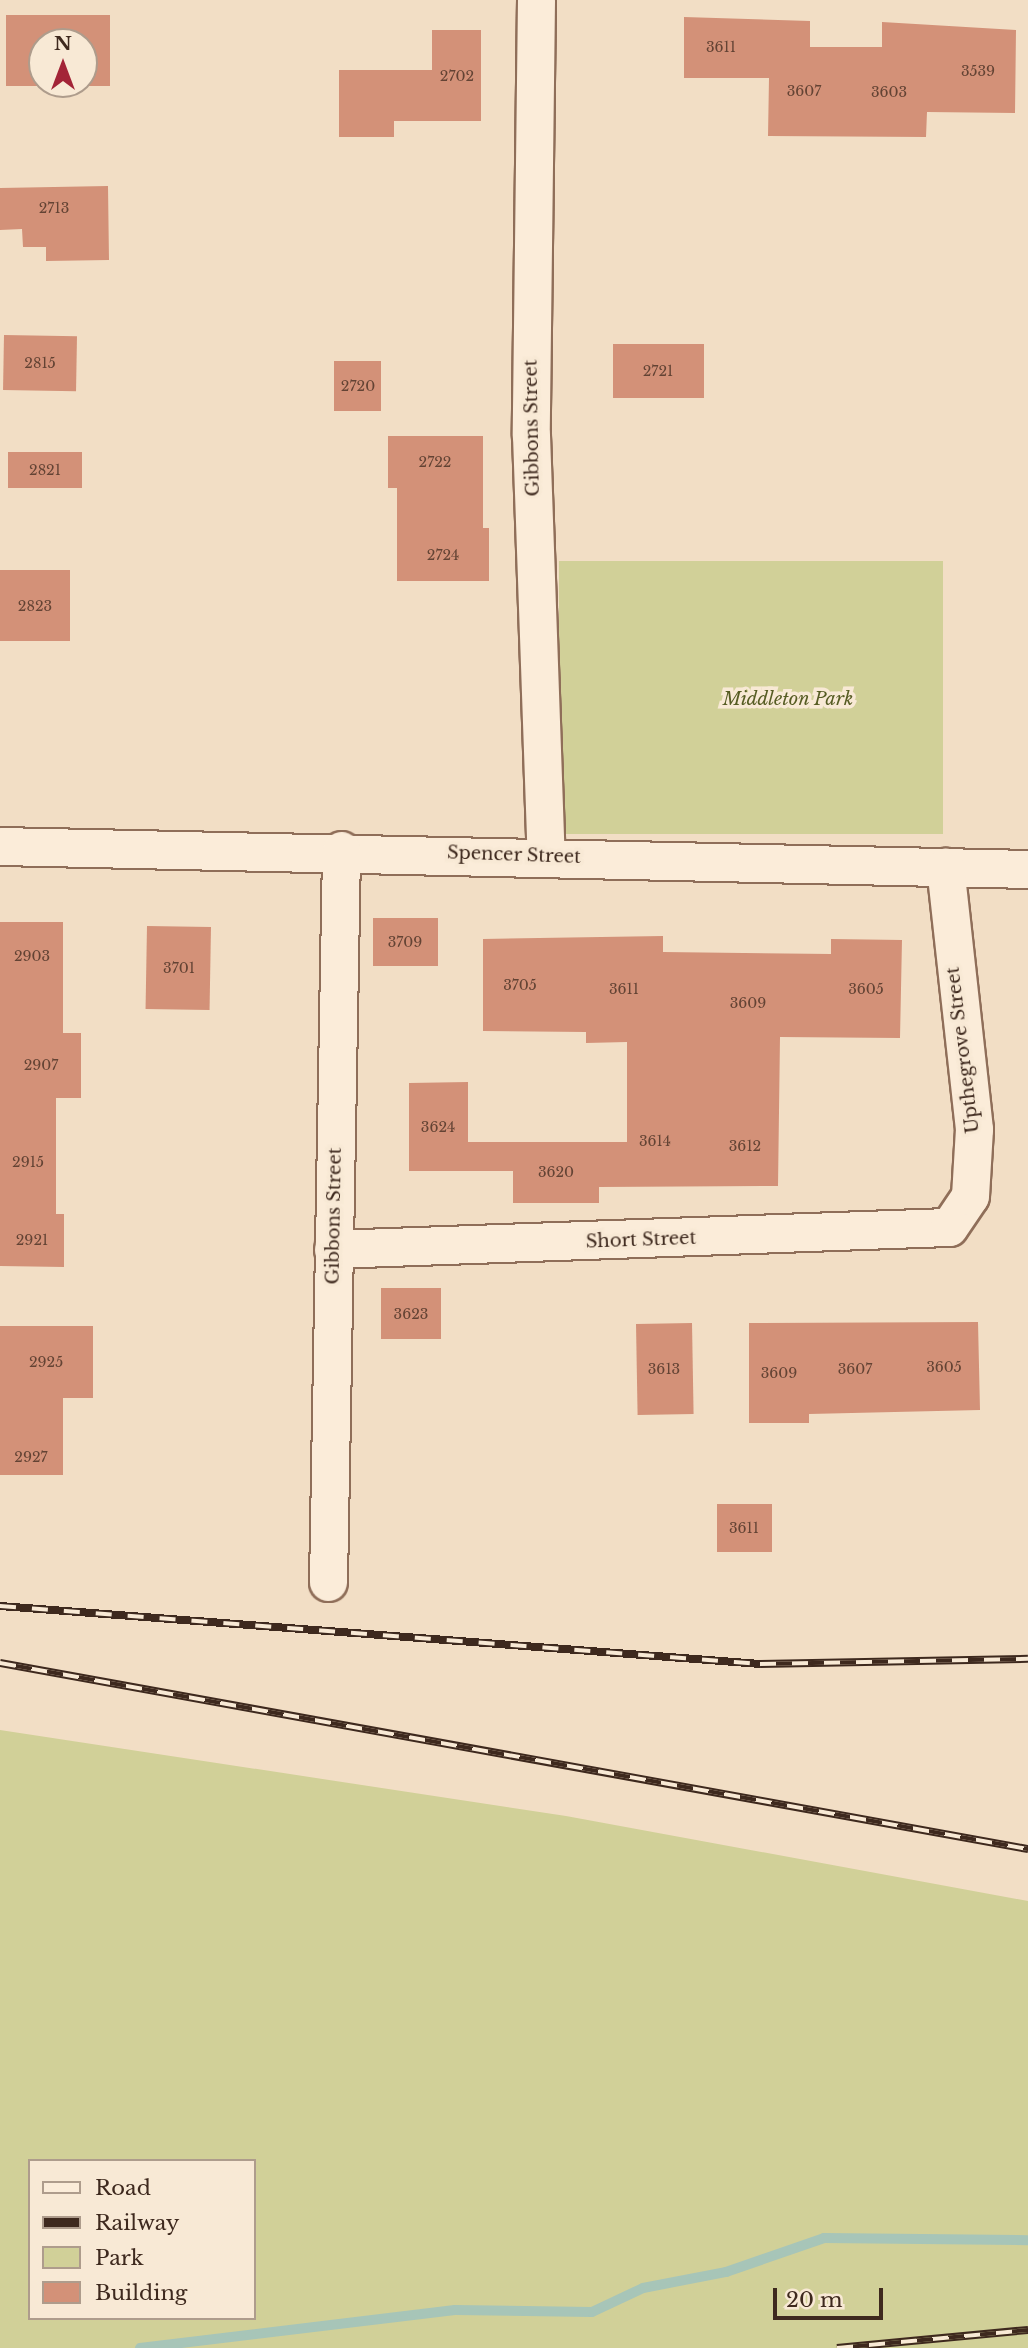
<!DOCTYPE html>
<html>
<head>
<meta charset="utf-8">
<style>
	body { margin:0 }
	#map { position:relative; width:1028px; height:2348px; overflow:hidden; background:#f2dec5; font-family:"Libre Baskerville",serif }
	div>[style] { position:absolute }
	.green>* { inset:0; background:#d1d098; transform-origin:0 0 }
	.stream>* { height:10px; margin:-5px; padding:0 5px; transform-origin:5px; border-radius:5px; background:#a7c5b8 }
	.building>* { inset:0; background:#d39178; transform-origin:0 0 }
	.roads { filter:drop-shadow(2px 0 #8f6e59) drop-shadow(-2px 0 #8f6e59) drop-shadow(0 2px #8f6e59) drop-shadow(0 -2px #8f6e59) }
	.street>* { height:37px; margin:-18.5px; padding:0 18.5px; transform-origin:18.5px; border-radius:18.5px; background:#fbecd9 }
	.rail>* { height:8px; margin-top:-4px; transform-origin:0; background:repeating-linear-gradient(90deg,#f8e9d5 0 16px,#3e291e 0 32px); box-sizing:border-box; border-block:2px solid #3e291e }
	span { translate:-50% -50%; white-space:nowrap; text-align:center; line-height:1.15; -webkit-text-stroke:7px #f8e9d5; paint-order:stroke }
	.number-label { font-size:14px; color:#634334 }
	.number-label span { -webkit-text-stroke-width:0 }
	.street-label { font-size:18px; color:#3e291e }
	.park-label { font-size:18px; color:#565c23; font-style:italic }
	.legend { position:absolute; left:28px; top:2159px; width:228px; height:161px; box-sizing:border-box; background:#f8e9d5; border:2px solid #ae9c8c; margin:0; padding:9px 12px; list-style:none; font-size:21px; color:#3e291e }
	.legend li { display:flex; align-items:center; gap:14px; height:35px }
	.legend b { width:35px; border:2px solid #ae9c8c }
	.north { position:absolute; left:28px; top:28px; width:70px; height:70px; box-sizing:border-box; background:#f8e9d5; border:2px solid #ae9c8c; border-radius:50%; rotate:0deg; font-size:19px; font-weight:700; line-height:28px; text-align:center; color:#3e291e }
	.north::after { content:''; display:block; margin:auto; width:24px; height:32px; background:#a32437; clip-path:polygon(50% 0,100% 100%,50% 72%,0 100%) }
	.scale { position:absolute; left:773px; top:2288px; width:110px; height:32px; box-sizing:border-box; border:4px solid #3e291e; border-top:0; padding-left:9px; font-size:21px; line-height:24px; white-space:nowrap; color:#3e291e; -webkit-text-stroke:5px #f8e9d5; paint-order:stroke }
</style>
</head>
<body>
<div id="map">
	<div class="green">
		<i style="left:559px;top:561px;width:384px;height:273px"></i>
		<i style="clip-path:polygon(evenodd,0 1730px,566px 1816px,1028px 1901px,1028px 2348px,0 2348px,0 1730px,30px 2161px,254px 2161px,254px 2318px,30px 2318px,30px 2161px)"></i>
	</div>
	<div class="stream">
		<i style="left:140px;top:2348px;width:317px;rotate:-6.9deg"></i>
		<i style="left:455px;top:2310px;width:137px;rotate:0.8deg"></i>
		<i style="left:592px;top:2312px;width:56px;rotate:-25.2deg"></i>
		<i style="left:643px;top:2288px;width:85px;rotate:-10.9deg"></i>
		<i style="left:726px;top:2272px;width:104px;rotate:-19.1deg"></i>
		<i style="left:824px;top:2238px;width:204px;rotate:0.6deg"></i>
	</div>
	<div class="building">
		<i style="clip-path:polygon(evenodd,6px 15px,110px 15px,110px 86px,6px 86px,6px 15px,42px 42px,84px 42px,84px 84px,42px 84px,42px 42px)"></i>
		<i style="clip-path:polygon(684px 17px,810px 21px,810px 47px,882px 47px,882px 22px,1016px 30px,1015px 113px,927px 112px,926px 137px,768px 136px,769px 78px,684px 78px)"></i>
		<i style="clip-path:polygon(432px 30px,481px 30px,481px 121px,394px 121px,394px 137px,339px 137px,339px 70px,432px 70px)"></i>
		<i style="clip-path:polygon(108px 186px,109px 260px,46px 261px,46px 247px,23px 247px,22px 229px,0 230px,0 188px)"></i>
		<i style="left:4px;top:335px;width:73px;height:55px;rotate:1deg"></i>
		<i style="left:613px;top:344px;width:91px;height:54px"></i>
		<i style="left:334px;top:361px;width:47px;height:50px"></i>
		<i style="clip-path:polygon(388px 436px,483px 436px,483px 528px,489px 528px,489px 581px,397px 581px,397px 488px,388px 488px)"></i>
		<i style="left:8px;top:452px;width:74px;height:36px"></i>
		<i style="left:0;top:570px;width:70px;height:71px"></i>
		<i style="left:373px;top:918px;width:65px;height:48px"></i>
		<i style="clip-path:polygon(0 922px,63px 922px,63px 1033px,81px 1033px,81px 1098px,56px 1098px,56px 1214px,64px 1214px,64px 1267px,0 1266px)"></i>
		<i style="left:147px;top:926px;width:64px;height:83px;rotate:1deg"></i>
		<i style="clip-path:polygon(663px 936px,663px 952px,831px 954px,831px 939px,902px 940px,900px 1038px,780px 1037px,778px 1186px,599px 1187px,599px 1203px,513px 1203px,513px 1171px,409px 1171px,409px 1083px,468px 1082px,468px 1142px,627px 1142px,627px 1042px,586px 1043px,586px 1032px,483px 1031px,483px 939px)"></i>
		<i style="left:381px;top:1288px;width:60px;height:51px"></i>
		<i style="clip-path:polygon(978px 1322px,980px 1410px,809px 1414px,809px 1423px,749px 1423px,749px 1323px)"></i>
		<i style="left:692px;top:1323px;width:91px;height:56px;rotate:89deg"></i>
		<i style="clip-path:polygon(0 1326px,93px 1326px,93px 1398px,63px 1398px,63px 1475px,0 1475px)"></i>
		<i style="left:717px;top:1504px;width:55px;height:48px"></i>
	</div>
	<div class="roads">
		<div class="street">
			<i style="left:536px;top:0;width:435px;rotate:90.7deg"></i>
			<i style="left:531px;top:435px;width:421px;rotate:88deg"></i>
			<i style="left:0;top:846px;width:1028px;rotate:1.28deg"></i>
			<i style="left:333px;top:1249px;width:616px;rotate:-2.05deg"></i>
			<i style="left:949px;top:1227px;width:37px;rotate:-56deg"></i>
			<i style="left:970px;top:1196px;width:67px;rotate:-86.6deg"></i>
			<i style="left:974px;top:1129px;width:264px;rotate:-96.3deg"></i>
			<i style="left:328px;top:1582px;width:732px;rotate:-88.98deg"></i>
		</div>
	</div>
	<div class="rail">
		<i style="left:0;top:1606px;width:762px;rotate:4.36deg"></i>
		<i style="left:760px;top:1664px;width:268px;rotate:-1.1deg"></i>
		<i style="left:0;top:1663px;width:1045px;rotate:10.26deg"></i>
		<i style="left:837px;top:2348px;width:192px;rotate:-5.4deg"></i>
	</div>
	<div class="number-label">
		<span style="left:721px;top:47px">3611</span>
		<span style="left:978px;top:71px">3539</span>
		<span style="left:457px;top:76px">2702</span>
		<span style="left:804px;top:91px">3607</span>
		<span style="left:889px;top:92px">3603</span>
		<span style="left:54px;top:208px">2713</span>
		<span style="left:40px;top:363px">2815</span>
		<span style="left:658px;top:371px">2721</span>
		<span style="left:358px;top:386px">2720</span>
		<span style="left:435px;top:462px">2722</span>
		<span style="left:45px;top:470px">2821</span>
		<span style="left:443px;top:555px">2724</span>
		<span style="left:35px;top:606px">2823</span>
		<span style="left:405px;top:942px">3709</span>
		<span style="left:32px;top:956px">2903</span>
		<span style="left:179px;top:968px">3701</span>
		<span style="left:520px;top:985px">3705</span>
		<span style="left:624px;top:989px">3611</span>
		<span style="left:866px;top:989px">3605</span>
		<span style="left:748px;top:1003px">3609</span>
		<span style="left:41px;top:1065px">2907</span>
		<span style="left:438px;top:1127px">3624</span>
		<span style="left:655px;top:1141px">3614</span>
		<span style="left:745px;top:1146px">3612</span>
		<span style="left:28px;top:1162px">2915</span>
		<span style="left:556px;top:1172px">3620</span>
		<span style="left:32px;top:1240px">2921</span>
		<span style="left:411px;top:1314px">3623</span>
		<span style="left:46px;top:1362px">2925</span>
		<span style="left:944px;top:1367px">3605</span>
		<span style="left:664px;top:1369px">3613</span>
		<span style="left:855px;top:1369px">3607</span>
		<span style="left:779px;top:1373px">3609</span>
		<span style="left:31px;top:1457px">2927</span>
		<span style="left:744px;top:1528px">3611</span>
	</div>
	<div class="street-label">
		<span style="left:532px;top:428px;rotate:-91deg">Gibbons Street</span>
		<span style="left:514px;top:855px;rotate:2deg">Spencer Street</span>
		<span style="left:963px;top:1050px;rotate:-97deg">Upthegrove Street</span>
		<span style="left:334px;top:1216px;rotate:-89deg">Gibbons Street</span>
		<span style="left:641px;top:1240px;rotate:-2deg">Short Street</span>
	</div>
	<div class="park-label">
		<span style="left:788px;top:699px">Middleton Park</span>
	</div>
	<ul class="legend">
	<li><b style="height:9px;background:#fbecd9"></b>Road</li>
	<li><b style="height:9px;background:#3e291e"></b>Railway</li>
	<li><b style="height:19px;background:#d1d098"></b>Park</li>
	<li><b style="height:19px;background:#d39178"></b>Building</li>
	</ul>
	<div class="north">N</div>
	<div class="scale">20 m</div>
</div>
</body>
</html>
